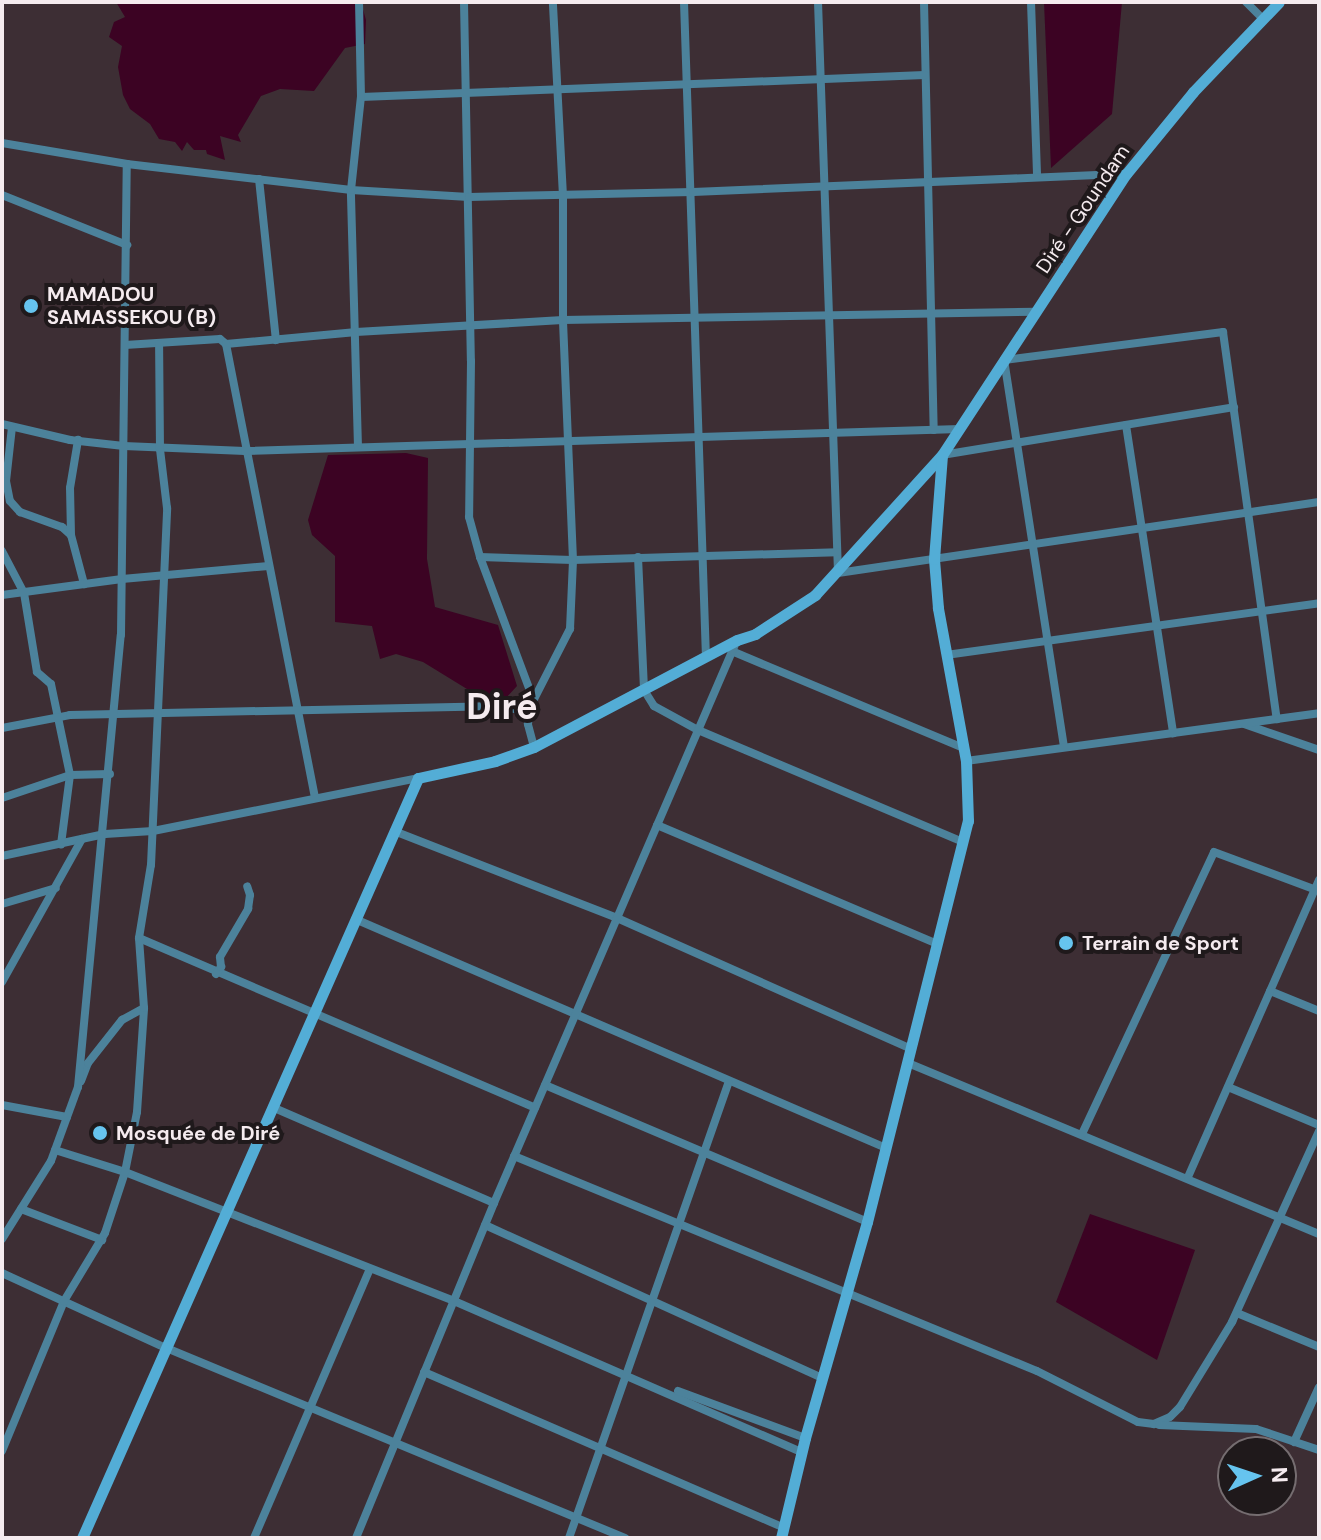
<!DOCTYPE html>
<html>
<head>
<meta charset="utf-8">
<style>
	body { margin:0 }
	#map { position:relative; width:1321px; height:1540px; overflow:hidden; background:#3d2e34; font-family:"DM Sans",sans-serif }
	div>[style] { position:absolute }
	.water>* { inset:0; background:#3c0323 }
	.street>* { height:8px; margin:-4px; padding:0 4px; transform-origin:4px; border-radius:4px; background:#4c829b }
	.secondary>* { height:11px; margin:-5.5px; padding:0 5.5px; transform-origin:5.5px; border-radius:5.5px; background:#53add6 }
	.dots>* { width:22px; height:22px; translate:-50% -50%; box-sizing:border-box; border:4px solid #1f191b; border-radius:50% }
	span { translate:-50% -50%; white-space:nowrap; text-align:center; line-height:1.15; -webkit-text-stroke:8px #1f191b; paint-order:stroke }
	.street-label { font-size:20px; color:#f5ebef }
	.poi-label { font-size:20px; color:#f5ebef; font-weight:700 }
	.left { translate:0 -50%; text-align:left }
	.town-label { font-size:36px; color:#f5ebef; font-weight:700 }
	.frame { position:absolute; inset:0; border:4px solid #f5ebef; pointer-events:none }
	.north { position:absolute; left:1217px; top:1436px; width:80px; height:80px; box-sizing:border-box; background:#1f191b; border:2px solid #756d70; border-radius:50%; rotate:87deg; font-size:22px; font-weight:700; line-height:32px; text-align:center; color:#f5ebef }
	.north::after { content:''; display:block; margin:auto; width:28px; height:36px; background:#66c4ef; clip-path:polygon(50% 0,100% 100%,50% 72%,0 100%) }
</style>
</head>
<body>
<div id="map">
	<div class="water">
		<i style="clip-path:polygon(116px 2px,361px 2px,366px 20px,365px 44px,345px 48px,314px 91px,280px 89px,261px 96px,238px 135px,241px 142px,220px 136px,225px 160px,207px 154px,206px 150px,194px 150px,187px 142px,182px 151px,175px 142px,159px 139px,150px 124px,130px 109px,123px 95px,118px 67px,122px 46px,109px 37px,114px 22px,125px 17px)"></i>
		<i style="clip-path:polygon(1044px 2px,1122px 2px,1112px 114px,1051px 168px)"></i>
		<i style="clip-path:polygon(406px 453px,428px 458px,427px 559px,435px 607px,498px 625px,517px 686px,505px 699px,467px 689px,423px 662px,396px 654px,380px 659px,372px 626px,335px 622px,335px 556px,312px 535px,308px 520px,328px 455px)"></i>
		<i style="clip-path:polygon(1090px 1214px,1195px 1250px,1157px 1360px,1056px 1302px)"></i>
	</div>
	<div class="street">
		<i style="left:464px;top:2px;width:359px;rotate:88.9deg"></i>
		<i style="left:471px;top:361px;width:156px;rotate:90.7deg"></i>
		<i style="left:469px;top:517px;width:41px;rotate:74.6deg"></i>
		<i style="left:480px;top:557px;width:152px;rotate:69.5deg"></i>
		<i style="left:684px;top:2px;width:655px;rotate:88.08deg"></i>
		<i style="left:818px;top:2px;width:571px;rotate:87.99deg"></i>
		<i style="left:838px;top:573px;width:486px;rotate:-8.4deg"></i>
		<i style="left:924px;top:2px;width:428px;rotate:88.7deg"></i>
		<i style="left:1031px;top:2px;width:175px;rotate:88deg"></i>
		<i style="left:1246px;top:2px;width:23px;rotate:45deg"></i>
		<i style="left:361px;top:97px;width:564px;rotate:-2.23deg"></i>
		<i style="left:2px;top:143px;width:127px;rotate:9.5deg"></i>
		<i style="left:127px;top:164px;width:226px;rotate:6.6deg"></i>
		<i style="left:351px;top:190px;width:118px;rotate:3.4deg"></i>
		<i style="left:469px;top:197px;width:224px;rotate:-1.3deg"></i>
		<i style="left:693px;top:192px;width:433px;rotate:-2.4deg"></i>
		<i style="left:259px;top:179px;width:162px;rotate:84deg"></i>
		<i style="left:2px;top:195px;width:135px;rotate:21.8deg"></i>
		<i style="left:226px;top:344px;width:131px;rotate:-5.3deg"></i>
		<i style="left:356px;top:332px;width:207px;rotate:-3.3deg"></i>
		<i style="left:563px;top:320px;width:473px;rotate:-1deg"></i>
		<i style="left:125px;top:345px;width:95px;rotate:-3.6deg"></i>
		<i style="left:220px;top:339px;width:8px;rotate:40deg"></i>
		<i style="left:226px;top:344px;width:462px;rotate:78.9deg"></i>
		<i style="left:2px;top:424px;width:70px;rotate:13.2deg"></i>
		<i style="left:70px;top:440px;width:54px;rotate:6.3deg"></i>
		<i style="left:124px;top:446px;width:121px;rotate:2.4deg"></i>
		<i style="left:245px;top:451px;width:715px;rotate:-1.76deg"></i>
		<i style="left:1126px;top:425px;width:312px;rotate:81.3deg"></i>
		<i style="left:12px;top:427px;width:54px;rotate:96.3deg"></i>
		<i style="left:6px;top:481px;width:20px;rotate:79deg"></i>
		<i style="left:10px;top:501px;width:15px;rotate:48deg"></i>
		<i style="left:20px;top:512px;width:45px;rotate:19.7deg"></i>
		<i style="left:62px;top:527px;width:12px;rotate:42deg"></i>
		<i style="left:71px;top:535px;width:51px;rotate:75.1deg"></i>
		<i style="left:358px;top:447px;width:257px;rotate:-91.6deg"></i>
		<i style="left:351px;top:190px;width:94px;rotate:-83.9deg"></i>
		<i style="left:361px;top:97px;width:95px;rotate:-91.2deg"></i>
		<i style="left:942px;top:455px;width:296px;rotate:-9.3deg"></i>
		<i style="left:71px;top:535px;width:47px;rotate:-91.2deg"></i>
		<i style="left:70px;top:488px;width:49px;rotate:-80.5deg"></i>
		<i style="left:2px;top:551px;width:47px;rotate:62.4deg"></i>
		<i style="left:24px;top:593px;width:80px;rotate:80.7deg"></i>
		<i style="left:37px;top:672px;width:18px;rotate:41deg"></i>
		<i style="left:51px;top:684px;width:93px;rotate:78.2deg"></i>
		<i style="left:70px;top:775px;width:70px;rotate:97.4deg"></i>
		<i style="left:480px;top:557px;width:93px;rotate:1.8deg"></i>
		<i style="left:573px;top:560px;width:264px;rotate:-1.7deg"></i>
		<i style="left:638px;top:557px;width:133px;rotate:87.4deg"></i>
		<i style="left:644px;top:690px;width:19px;rotate:58deg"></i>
		<i style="left:654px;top:706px;width:50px;rotate:28.6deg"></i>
		<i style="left:698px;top:730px;width:288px;rotate:22.9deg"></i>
		<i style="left:2px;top:595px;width:121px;rotate:-7.6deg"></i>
		<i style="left:122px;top:579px;width:147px;rotate:-5.1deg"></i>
		<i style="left:734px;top:652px;width:249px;rotate:22.7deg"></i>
		<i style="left:946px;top:655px;width:377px;rotate:-7.9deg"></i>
		<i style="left:1244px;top:724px;width:79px;rotate:19.1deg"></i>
		<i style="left:2px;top:728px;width:69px;rotate:-10.8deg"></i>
		<i style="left:70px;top:715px;width:420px;rotate:-1.2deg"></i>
		<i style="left:490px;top:706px;width:40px;rotate:7.1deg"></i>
		<i style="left:534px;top:747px;width:24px;rotate:-105deg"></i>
		<i style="left:528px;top:724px;width:17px;rotate:-83deg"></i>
		<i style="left:530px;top:707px;width:88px;rotate:-62.9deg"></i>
		<i style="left:570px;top:629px;width:69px;rotate:-87.5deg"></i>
		<i style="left:573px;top:560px;width:240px;rotate:-92.4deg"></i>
		<i style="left:563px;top:320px;width:124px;rotate:-90deg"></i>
		<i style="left:563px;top:196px;width:194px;rotate:-93deg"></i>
		<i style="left:1064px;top:747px;width:392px;rotate:-98.8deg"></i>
		<i style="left:1004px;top:360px;width:221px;rotate:-7.3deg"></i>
		<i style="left:1223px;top:332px;width:391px;rotate:82.1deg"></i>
		<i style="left:966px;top:761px;width:356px;rotate:-7.7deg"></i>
		<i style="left:2px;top:798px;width:72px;rotate:-18.7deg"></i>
		<i style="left:70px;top:775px;width:40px;rotate:-1.4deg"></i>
		<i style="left:657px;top:825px;width:305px;rotate:23deg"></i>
		<i style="left:394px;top:831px;width:239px;rotate:21.3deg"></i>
		<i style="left:617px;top:918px;width:322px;rotate:24deg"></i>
		<i style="left:2px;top:856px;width:105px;rotate:-12.1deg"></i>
		<i style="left:105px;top:834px;width:48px;rotate:-3.6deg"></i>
		<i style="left:153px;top:831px;width:270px;rotate:-11.3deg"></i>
		<i style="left:2px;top:904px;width:56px;rotate:-16.5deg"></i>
		<i style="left:355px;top:919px;width:578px;rotate:23.33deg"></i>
		<i style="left:139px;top:938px;width:431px;rotate:23.2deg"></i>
		<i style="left:216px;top:974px;width:9px;rotate:-54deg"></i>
		<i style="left:221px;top:967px;width:10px;rotate:-96deg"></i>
		<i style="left:220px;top:957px;width:56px;rotate:-59.7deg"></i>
		<i style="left:248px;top:909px;width:14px;rotate:-82deg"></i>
		<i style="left:250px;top:895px;width:9px;rotate:-108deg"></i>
		<i style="left:2px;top:982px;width:164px;rotate:-60.8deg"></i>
		<i style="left:1270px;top:991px;width:53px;rotate:22.2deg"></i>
		<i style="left:908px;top:1063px;width:445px;rotate:22.6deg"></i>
		<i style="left:81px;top:1081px;width:19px;rotate:-69deg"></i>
		<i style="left:88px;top:1063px;width:55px;rotate:-51.7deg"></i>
		<i style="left:122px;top:1020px;width:25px;rotate:-29deg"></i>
		<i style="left:545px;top:1085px;width:350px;rotate:23deg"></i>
		<i style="left:1228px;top:1087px;width:99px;rotate:22.7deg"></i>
		<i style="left:2px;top:1105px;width:66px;rotate:10.5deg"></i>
		<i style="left:272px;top:1107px;width:242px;rotate:23.4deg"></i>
		<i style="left:1082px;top:1134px;width:311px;rotate:-64.9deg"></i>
		<i style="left:1214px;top:852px;width:112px;rotate:20.4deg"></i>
		<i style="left:55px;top:1150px;width:73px;rotate:17.4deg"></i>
		<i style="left:125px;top:1172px;width:353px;rotate:21.4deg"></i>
		<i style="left:454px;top:1301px;width:378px;rotate:23.5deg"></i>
		<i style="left:514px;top:1156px;width:565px;rotate:22.35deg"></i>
		<i style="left:1037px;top:1371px;width:113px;rotate:26.8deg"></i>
		<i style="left:1138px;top:1422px;width:16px;rotate:7deg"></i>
		<i style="left:1154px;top:1424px;width:17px;rotate:-24deg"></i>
		<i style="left:1170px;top:1417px;width:14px;rotate:-45deg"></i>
		<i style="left:1180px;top:1407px;width:100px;rotate:-58.5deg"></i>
		<i style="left:1232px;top:1322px;width:210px;rotate:-65.5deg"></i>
		<i style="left:1188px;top:1177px;width:325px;rotate:-66.2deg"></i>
		<i style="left:21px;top:1209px;width:87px;rotate:20.9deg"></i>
		<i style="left:485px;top:1225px;width:370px;rotate:24.4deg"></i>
		<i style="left:2px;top:1239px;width:92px;rotate:-57.9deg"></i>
		<i style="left:51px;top:1161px;width:79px;rotate:-70deg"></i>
		<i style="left:78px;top:1087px;width:454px;rotate:-84.6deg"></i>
		<i style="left:121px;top:635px;width:471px;rotate:-89.3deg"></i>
		<i style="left:2px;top:1273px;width:178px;rotate:24.6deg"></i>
		<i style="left:164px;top:1347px;width:499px;rotate:22.5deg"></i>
		<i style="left:1237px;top:1313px;width:89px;rotate:22.5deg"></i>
		<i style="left:424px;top:1372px;width:392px;rotate:23.4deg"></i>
		<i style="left:678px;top:1391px;width:135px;rotate:20.3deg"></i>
		<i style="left:1159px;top:1425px;width:97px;rotate:2.4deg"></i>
		<i style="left:1256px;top:1429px;width:66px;rotate:18.4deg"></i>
		<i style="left:1294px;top:1442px;width:60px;rotate:-65.6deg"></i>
		<i style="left:2px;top:1451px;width:162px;rotate:-67.5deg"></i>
		<i style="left:64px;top:1301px;width:79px;rotate:-58.9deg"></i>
		<i style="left:105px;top:1233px;width:64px;rotate:-71.8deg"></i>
		<i style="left:125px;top:1172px;width:61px;rotate:-78.7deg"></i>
		<i style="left:137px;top:1112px;width:104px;rotate:-86.1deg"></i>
		<i style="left:144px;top:1008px;width:70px;rotate:-94.1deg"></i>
		<i style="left:139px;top:938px;width:74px;rotate:-80.7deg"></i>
		<i style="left:151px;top:865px;width:357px;rotate:-87.4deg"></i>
		<i style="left:167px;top:508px;width:59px;rotate:-96.8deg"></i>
		<i style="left:160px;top:449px;width:105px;rotate:-90.5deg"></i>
		<i style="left:254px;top:1538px;width:293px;rotate:-66.7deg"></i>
		<i style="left:356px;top:1538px;width:362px;rotate:-67.6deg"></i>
		<i style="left:494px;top:1203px;width:613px;rotate:-66.65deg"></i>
		<i style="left:569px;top:1538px;width:482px;rotate:-70.7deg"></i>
	</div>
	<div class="secondary">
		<i style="left:82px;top:1538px;width:831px;rotate:-66.15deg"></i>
		<i style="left:418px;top:778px;width:79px;rotate:-12.4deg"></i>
		<i style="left:495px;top:761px;width:41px;rotate:-19.7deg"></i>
		<i style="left:534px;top:747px;width:229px;rotate:-27.8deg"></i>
		<i style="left:737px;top:640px;width:19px;rotate:-18deg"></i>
		<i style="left:755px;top:634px;width:72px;rotate:-33deg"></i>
		<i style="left:815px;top:595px;width:189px;rotate:-47.8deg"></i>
		<i style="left:942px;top:455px;width:336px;rotate:-56.8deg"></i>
		<i style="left:1126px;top:174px;width:106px;rotate:-50.7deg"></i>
		<i style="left:1193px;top:92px;width:124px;rotate:-46.3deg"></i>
		<i style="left:781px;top:1538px;width:103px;rotate:-76.5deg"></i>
		<i style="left:805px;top:1438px;width:225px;rotate:-74deg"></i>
		<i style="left:867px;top:1222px;width:414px;rotate:-75.9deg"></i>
		<i style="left:968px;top:821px;width:60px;rotate:-91.9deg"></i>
		<i style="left:966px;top:761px;width:156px;rotate:-100.4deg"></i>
		<i style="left:938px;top:608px;width:49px;rotate:-94.7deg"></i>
		<i style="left:934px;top:559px;width:104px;rotate:-85.6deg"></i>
	</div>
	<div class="dots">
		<i style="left:31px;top:306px;background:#66c4ef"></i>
		<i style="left:1066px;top:943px;background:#66c4ef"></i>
		<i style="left:100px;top:1133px;background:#66c4ef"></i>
	</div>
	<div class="street-label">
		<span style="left:1083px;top:209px;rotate:-56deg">Diré - Goundam</span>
	</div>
	<div class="poi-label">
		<span class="left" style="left:47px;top:306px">MAMADOU<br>SAMASSEKOU (B)</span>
		<span class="left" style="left:1082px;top:943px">Terrain de Sport</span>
		<span class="left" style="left:116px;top:1133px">Mosquée de Diré</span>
	</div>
	<div class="town-label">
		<span style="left:502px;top:707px">Diré</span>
	</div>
	<div class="frame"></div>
	<div class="north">N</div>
</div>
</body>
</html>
